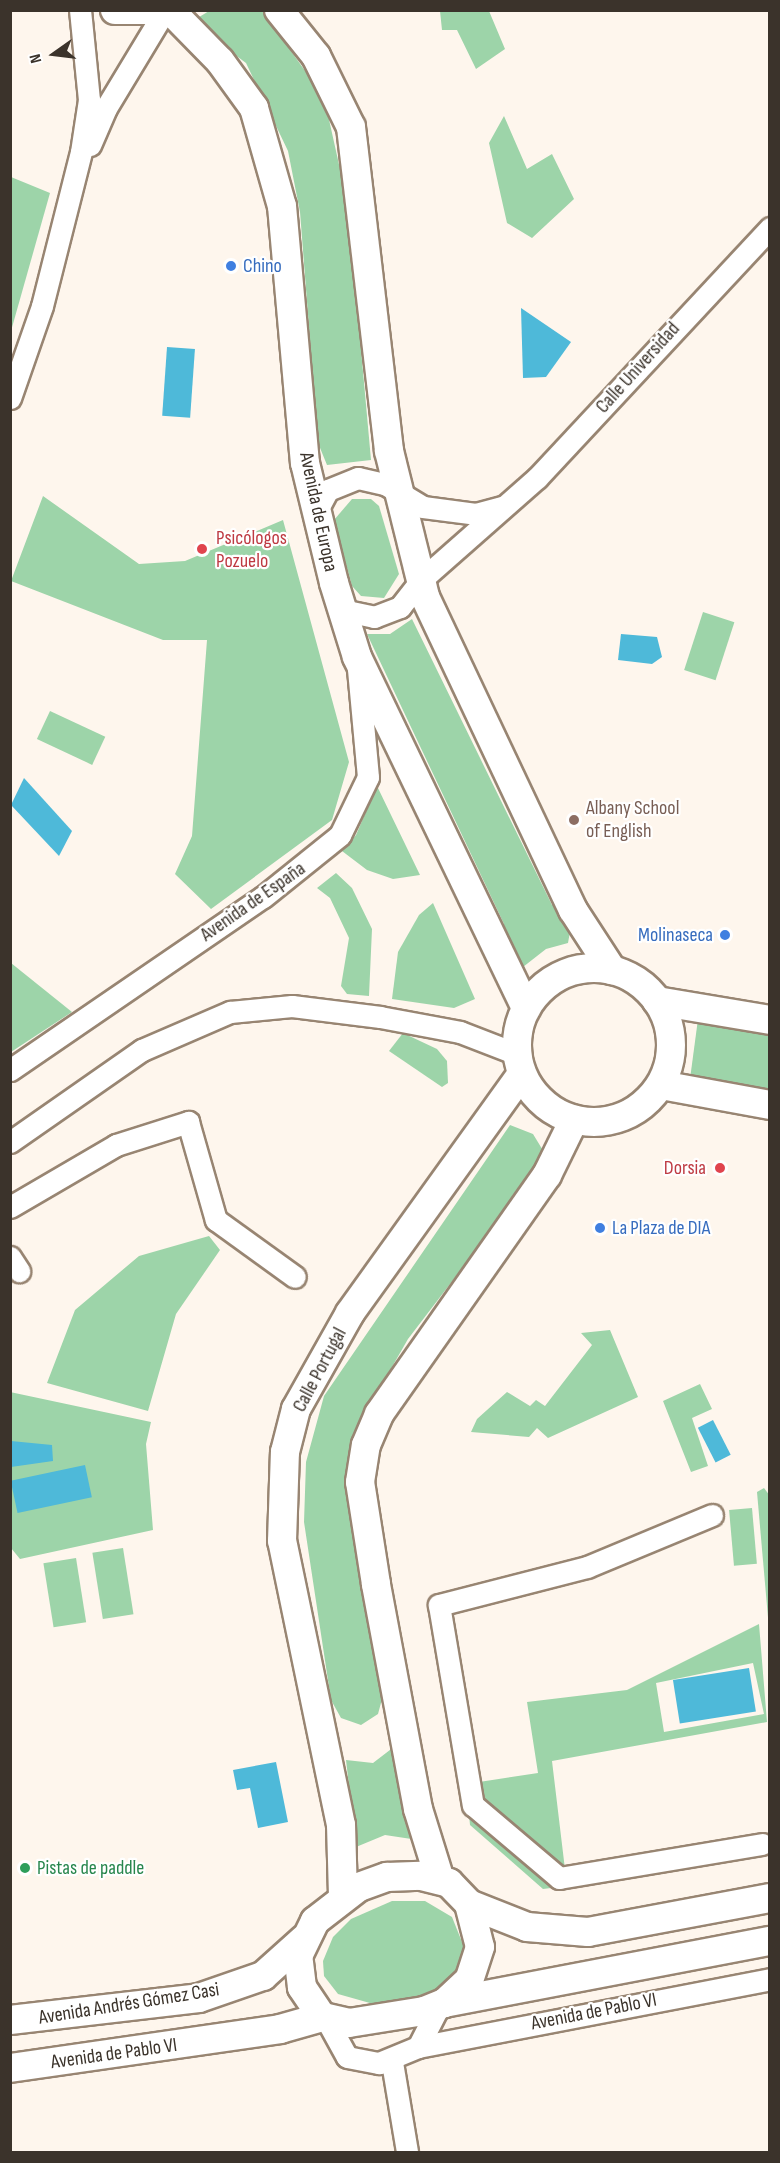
<!DOCTYPE html>
<html>
<head>
<meta charset="utf-8">
<style>
	body { margin:0 }
	#map { position:relative; width:780px; height:2163px; overflow:hidden; background:#fef6ed; font-family:"Sofia Sans Condensed",sans-serif }
	div>[style] { position:absolute }
	.green>* { inset:0; background:#9dd4a9; transform-origin:0 0 }
	.water>* { inset:0; background:#4eb9d9; transform-origin:0 0 }
	.roads { filter:drop-shadow(2px 0 #988572) drop-shadow(-2px 0 #988572) drop-shadow(0 2px #988572) drop-shadow(0 -2px #988572) }
	.street>* { height:21px; margin:-10.5px; padding:0 10.5px; transform-origin:10.5px; border-radius:10.5px; background:#fff }
	.secondary>* { height:28px; margin:-14px; padding:0 14px; transform-origin:14px; border-radius:14px; background:#fff }
	.secondary>.ring { margin:-14px; padding:0; box-sizing:content-box; background:none; border:28px solid #fff; border-radius:50% }
	.dots>* { width:16px; height:16px; translate:-50% -50%; box-sizing:border-box; border:3px solid #fff; border-radius:50% }
	span { translate:-50% -50%; white-space:nowrap; text-align:center; line-height:1.15; -webkit-text-stroke:4.5px #fff; paint-order:stroke }
	.shop-label { font-size:20px; color:#366cbe }
	.left { translate:0 -50%; text-align:left }
	.right { translate:-100% -50%; text-align:right }
	.street-label { font-size:20px; color:#3b332b }
	.health-label { font-size:20px; color:#be3a42 }
	.education-label { font-size:20px; color:#785e54 }
	.leisure-label { font-size:20px; color:#27864d }
	.frame { position:absolute; inset:0; border:12px solid #3b332b; pointer-events:none }
	.north { position:absolute; left:24px; top:24px; width:60px; height:60px; -webkit-text-stroke:4px #fff; paint-order:stroke; rotate:256deg; font-size:16px; font-weight:700; line-height:24px; text-align:center; color:#3b332b }
	.north::after { content:''; display:block; margin:auto; width:21px; height:27px; background:#3b332b; clip-path:polygon(50% 0,100% 100%,50% 72%,0 100%) }
</style>
</head>
<body>
<div id="map">
	<div class="green">
		<i style="clip-path:polygon(209px 11px,262px 11px,324px 97px,348px 205px,371px 460px,327px 465px,318px 443px,300px 212px,288px 151px,246px 63px,191px 22px)"></i>
		<i style="clip-path:polygon(440px 11px,489px 11px,505px 49px,476px 69px,457px 30px,442px 30px)"></i>
		<i style="clip-path:polygon(504px 116px,527px 169px,552px 154px,574px 199px,532px 238px,507px 223px,489px 143px)"></i>
		<i style="clip-path:polygon(11px 177px,50px 193px,11px 331px)"></i>
		<i style="clip-path:polygon(43px 496px,139px 564px,185px 561px,283px 520px,349px 762px,332px 820px,211px 909px,175px 874px,192px 836px,207px 640px,163px 640px,11px 581px)"></i>
		<i style="clip-path:polygon(352px 499px,371px 499px,379px 506px,399px 574px,384px 598px,361px 596px,352px 586px,334px 520px)"></i>
		<i style="left:703px;top:612px;width:33px;height:61px;rotate:18deg"></i>
		<i style="clip-path:polygon(412px 619px,552px 905px,560px 902px,571px 926px,568px 943px,546px 949px,523px 967px,514px 963px,495px 928px,504px 924px,367px 634px,390px 634px)"></i>
		<i style="left:50px;top:711px;width:61px;height:31px;rotate:25deg"></i>
		<i style="clip-path:polygon(377px 786px,420px 875px,393px 879px,367px 870px,342px 851px,356px 835px)"></i>
		<i style="clip-path:polygon(336px 873px,352px 888px,372px 929px,369px 996px,347px 994px,341px 986px,349px 938px,330px 898px,317px 888px)"></i>
		<i style="clip-path:polygon(433px 903px,475px 999px,454px 1008px,392px 999px,398px 952px,419px 915px)"></i>
		<i style="clip-path:polygon(11px 963px,72px 1012px,11px 1052px,10px 1052px)"></i>
		<i style="clip-path:polygon(698px 1019px,769px 1031px,769px 1091px,690px 1079px)"></i>
		<i style="clip-path:polygon(403px 1033px,437px 1049px,447px 1061px,448px 1083px,442px 1087px,389px 1051px)"></i>
		<i style="clip-path:polygon(510px 1125px,533px 1134px,547px 1157px,408px 1339px,373px 1400px,356px 1444px,385px 1688px,378px 1714px,361px 1725px,341px 1718px,331px 1700px,304px 1522px,306px 1462px,324px 1396px)"></i>
		<i style="clip-path:polygon(209px 1236px,220px 1250px,176px 1314px,148px 1411px,47px 1383px,75px 1310px,139px 1256px)"></i>
		<i style="clip-path:polygon(610px 1330px,638px 1397px,548px 1438px,537px 1428px,529px 1437px,471px 1432px,477px 1419px,507px 1392px,530px 1406px,536px 1400px,545px 1406px,592px 1345px,581px 1333px)"></i>
		<i style="clip-path:polygon(700px 1384px,712px 1409px,692px 1418px,708px 1466px,691px 1472px,663px 1401px)"></i>
		<i style="clip-path:polygon(10px 1392px,151px 1422px,146px 1444px,153px 1530px,20px 1559px,11px 1548px)"></i>
		<i style="clip-path:polygon(764px 1488px,770px 1496px,769px 1629px,757px 1492px)"></i>
		<i style="left:752px;top:1508px;width:56px;height:23px;rotate:85deg"></i>
		<i style="left:123px;top:1548px;width:67px;height:31px;rotate:81deg"></i>
		<i style="left:76px;top:1558px;width:65px;height:33px;rotate:81deg"></i>
		<i style="clip-path:polygon(evenodd,759px 1624px,767px 1722px,552px 1761px,567px 1886px,543px 1889px,470px 1825px,466px 1784px,538px 1773px,527px 1702px,627px 1690px,759px 1624px,753px 1663px,764px 1714px,664px 1732px,656px 1683px,753px 1663px)"></i>
		<i style="clip-path:polygon(399px 1743px,418px 1840px,385px 1835px,356px 1847px,346px 1760px,373px 1763px)"></i>
		<i style="clip-path:polygon(392px 1901px,425px 1901px,452px 1917px,464px 1947px,459px 1968px,439px 1988px,410px 2000px,377px 2005px,338px 1994px,324px 1976px,323px 1961px,333px 1937px,351px 1919px)"></i>
	</div>
	<div class="water">
		<i style="clip-path:polygon(521px 308px,571px 342px,546px 377px,523px 378px)"></i>
		<i style="left:167px;top:347px;width:28px;height:69px;rotate:4deg"></i>
		<i style="clip-path:polygon(621px 634px,657px 637px,662px 657px,652px 664px,618px 660px)"></i>
		<i style="clip-path:polygon(24px 778px,72px 831px,59px 856px,11px 805px)"></i>
		<i style="left:713px;top:1420px;width:39px;height:17px;rotate:63deg"></i>
		<i style="clip-path:polygon(11px 1441px,52px 1445px,53px 1461px,11px 1467px)"></i>
		<i style="left:85px;top:1465px;width:33px;height:76px;rotate:78deg"></i>
		<i style="left:749px;top:1668px;width:44px;height:77px;rotate:81deg"></i>
		<i style="clip-path:polygon(276px 1762px,288px 1822px,258px 1828px,250px 1788px,237px 1790px,233px 1770px)"></i>
	</div>
	<div class="roads">
		<div class="street">
			<i style="left:90px;top:145px;width:40px;rotate:-66.6deg"></i>
			<i style="left:106px;top:108px;width:112px;rotate:-58.9deg"></i>
			<i style="left:10px;top:398px;width:97px;rotate:-70.8deg"></i>
			<i style="left:42px;top:306px;width:159px;rotate:-75.8deg"></i>
			<i style="left:81px;top:152px;width:53px;rotate:-81.3deg"></i>
			<i style="left:89px;top:100px;width:90px;rotate:-95.7deg"></i>
			<i style="left:315px;top:514px;width:27px;rotate:-62deg"></i>
			<i style="left:328px;top:490px;width:32px;rotate:-22deg"></i>
			<i style="left:358px;top:478px;width:28px;rotate:13deg"></i>
			<i style="left:385px;top:484px;width:44px;rotate:31.2deg"></i>
			<i style="left:423px;top:507px;width:53px;rotate:7.5deg"></i>
			<i style="left:476px;top:514px;width:27px;rotate:-15deg"></i>
			<i style="left:342px;top:610px;width:33px;rotate:12deg"></i>
			<i style="left:374px;top:617px;width:28px;rotate:-21deg"></i>
			<i style="left:400px;top:607px;width:33px;rotate:-52deg"></i>
			<i style="left:420px;top:581px;width:156px;rotate:-41.4deg"></i>
			<i style="left:537px;top:478px;width:342px;rotate:-47deg"></i>
			<i style="left:10px;top:1070px;width:306px;rotate:-34.4deg"></i>
			<i style="left:263px;top:897px;width:99px;rotate:-38.8deg"></i>
			<i style="left:340px;top:835px;width:64px;rotate:-64.2deg"></i>
			<i style="left:368px;top:777px;width:108px;rotate:-95.3deg"></i>
			<i style="left:10px;top:1142px;width:161px;rotate:-34.9deg"></i>
			<i style="left:142px;top:1050px;width:96px;rotate:-23.4deg"></i>
			<i style="left:230px;top:1012px;width:62px;rotate:-5.5deg"></i>
			<i style="left:292px;top:1006px;width:89px;rotate:7.1deg"></i>
			<i style="left:380px;top:1017px;width:81px;rotate:10.6deg"></i>
			<i style="left:460px;top:1032px;width:61px;rotate:21.1deg"></i>
			<i style="left:10px;top:1207px;width:123px;rotate:-30.3deg"></i>
			<i style="left:116px;top:1145px;width:76px;rotate:-17.7deg"></i>
			<i style="left:188px;top:1122px;width:102px;rotate:74.1deg"></i>
			<i style="left:216px;top:1220px;width:97px;rotate:35.8deg"></i>
			<i style="left:10px;top:1257px;width:17px;rotate:57deg"></i>
			<i style="left:712px;top:1515px;width:135px;rotate:157.4deg"></i>
			<i style="left:587px;top:1567px;width:153px;rotate:165.6deg"></i>
			<i style="left:439px;top:1605px;width:203px;rotate:80.4deg"></i>
			<i style="left:473px;top:1805px;width:113px;rotate:40.3deg"></i>
			<i style="left:559px;top:1878px;width:206px;rotate:-9.5deg"></i>
			<i style="left:326px;top:2019px;width:43px;rotate:61.1deg"></i>
			<i style="left:347px;top:2057px;width:33px;rotate:11deg"></i>
			<i style="left:379px;top:2063px;width:42px;rotate:-22.3deg"></i>
			<i style="left:418px;top:2047px;width:46px;rotate:-62.9deg"></i>
			<i style="left:418px;top:2047px;width:359px;rotate:-10.9deg"></i>
			<i style="left:392px;top:2062px;width:91px;rotate:80.5deg"></i>
		</div>
		<div class="secondary">
			<i style="left:115px;top:10px;width:55px"></i>
			<i style="left:170px;top:10px;width:71px;rotate:45.6deg"></i>
			<i style="left:220px;top:61px;width:58px;rotate:54.1deg"></i>
			<i style="left:254px;top:108px;width:102px;rotate:74.1deg"></i>
			<i style="left:282px;top:206px;width:258px;rotate:84.9deg"></i>
			<i style="left:305px;top:463px;width:123px;rotate:76.4deg"></i>
			<i style="left:334px;top:583px;width:77px;rotate:72.7deg"></i>
			<i style="left:357px;top:657px;width:390px;rotate:64.3deg"></i>
			<i style="left:279px;top:10px;width:59px;rotate:51.2deg"></i>
			<i style="left:316px;top:56px;width:79px;rotate:63.8deg"></i>
			<i style="left:351px;top:127px;width:326px;rotate:83.3deg"></i>
			<i style="left:389px;top:451px;width:150px;rotate:76.1deg"></i>
			<i style="left:425px;top:597px;width:346px;rotate:64.7deg"></i>
			<i style="left:573px;top:910px;width:72px;rotate:57deg"></i>
			<i class="ring" style="left:517px;top:968px;width:126px;height:126px"></i>
			<i style="left:657px;top:1001px;width:115px;rotate:9.5deg"></i>
			<i style="left:661px;top:1085px;width:111px;rotate:10.4deg"></i>
			<i style="left:421px;top:1876px;width:29px;rotate:14deg"></i>
			<i style="left:449px;top:1883px;width:29px;rotate:46deg"></i>
			<i style="left:469px;top:1904px;width:44px;rotate:75.7deg"></i>
			<i style="left:480px;top:1947px;width:35px;rotate:108deg"></i>
			<i style="left:469px;top:1980px;width:34px;rotate:137deg"></i>
			<i style="left:444px;top:2003px;width:22px;rotate:158deg"></i>
			<i style="left:424px;top:2011px;width:76px;rotate:170.9deg"></i>
			<i style="left:349px;top:2023px;width:28px;rotate:-167deg"></i>
			<i style="left:322px;top:2017px;width:36px;rotate:-124deg"></i>
			<i style="left:302px;top:1987px;width:31px;rotate:-97deg"></i>
			<i style="left:298px;top:1956px;width:39px;rotate:-64deg"></i>
			<i style="left:315px;top:1921px;width:56px;rotate:-37.7deg"></i>
			<i style="left:359px;top:1887px;width:30px;rotate:-20deg"></i>
			<i style="left:387px;top:1877px;width:34px;rotate:-2deg"></i>
			<i style="left:440px;top:1880px;width:74px;rotate:-107.2deg"></i>
			<i style="left:418px;top:1809px;width:229px;rotate:-100.6deg"></i>
			<i style="left:376px;top:1584px;width:103px;rotate:-98.9deg"></i>
			<i style="left:360px;top:1482px;width:37px;rotate:-81deg"></i>
			<i style="left:366px;top:1445px;width:34px;rotate:-67deg"></i>
			<i style="left:379px;top:1414px;width:292px;rotate:-54.9deg"></i>
			<i style="left:547px;top:1175px;width:61px;rotate:-63.9deg"></i>
			<i style="left:343px;top:1896px;width:71px;rotate:-91.6deg"></i>
			<i style="left:341px;top:1825px;width:290px;rotate:-101.7deg"></i>
			<i style="left:282px;top:1541px;width:89px;rotate:-88.1deg"></i>
			<i style="left:285px;top:1452px;width:44px;rotate:-75.7deg"></i>
			<i style="left:296px;top:1409px;width:110px;rotate:-60.6deg"></i>
			<i style="left:350px;top:1313px;width:294px;rotate:-54.3deg"></i>
			<i style="left:469px;top:1904px;width:62px;rotate:21.6deg"></i>
			<i style="left:527px;top:1927px;width:61px;rotate:4.7deg"></i>
			<i style="left:588px;top:1932px;width:185px;rotate:-10.6deg"></i>
			<i style="left:444px;top:2003px;width:332px;rotate:-10.8deg"></i>
			<i style="left:10px;top:2020px;width:190px;rotate:-6.6deg"></i>
			<i style="left:199px;top:1998px;width:68px;rotate:-19deg"></i>
			<i style="left:263px;top:1976px;width:54px;rotate:-42deg"></i>
			<i style="left:10px;top:2068px;width:273px;rotate:-8.2deg"></i>
			<i style="left:280px;top:2029px;width:44px;rotate:-15.9deg"></i>
		</div>
	</div>
	<div class="dots">
		<i style="left:231px;top:266px;background:#3f7fe0"></i>
		<i style="left:202px;top:549px;background:#e0444e"></i>
		<i style="left:574px;top:820px;background:#8d6e63"></i>
		<i style="left:725px;top:935px;background:#3f7fe0"></i>
		<i style="left:720px;top:1168px;background:#e0444e"></i>
		<i style="left:600px;top:1228px;background:#3f7fe0"></i>
		<i style="left:25px;top:1868px;background:#2e9e5b"></i>
	</div>
	<div class="shop-label">
		<span class="left" style="left:243px;top:266px">Chino</span>
		<span class="right" style="left:713px;top:935px">Molinaseca</span>
		<span class="left" style="left:612px;top:1228px">La Plaza de DIA</span>
	</div>
	<div class="street-label">
		<span style="left:638px;top:368px;rotate:-48deg">Calle Universidad</span>
		<span style="left:318px;top:512px;rotate:78deg">Avenida de Europa</span>
		<span style="left:253px;top:902px;rotate:-35deg">Avenida de España</span>
		<span style="left:320px;top:1370px;rotate:-62deg">Calle Portugal</span>
		<span style="left:129px;top:2004px;rotate:-9deg">Avenida Andrés Gómez Casi</span>
		<span style="left:594px;top:2012px;rotate:-11deg">Avenida de Pablo VI</span>
		<span style="left:114px;top:2054px;rotate:-8deg">Avenida de Pablo VI</span>
	</div>
	<div class="health-label">
		<span class="left" style="left:216px;top:550px">Psicólogos<br>Pozuelo</span>
		<span class="right" style="left:706px;top:1168px">Dorsia</span>
	</div>
	<div class="education-label">
		<span class="left" style="left:586px;top:820px">Albany School<br>of English</span>
	</div>
	<div class="leisure-label">
		<span class="left" style="left:37px;top:1868px">Pistas de paddle</span>
	</div>
	<div class="frame"></div>
	<div class="north">N</div>
</div>
</body>
</html>
